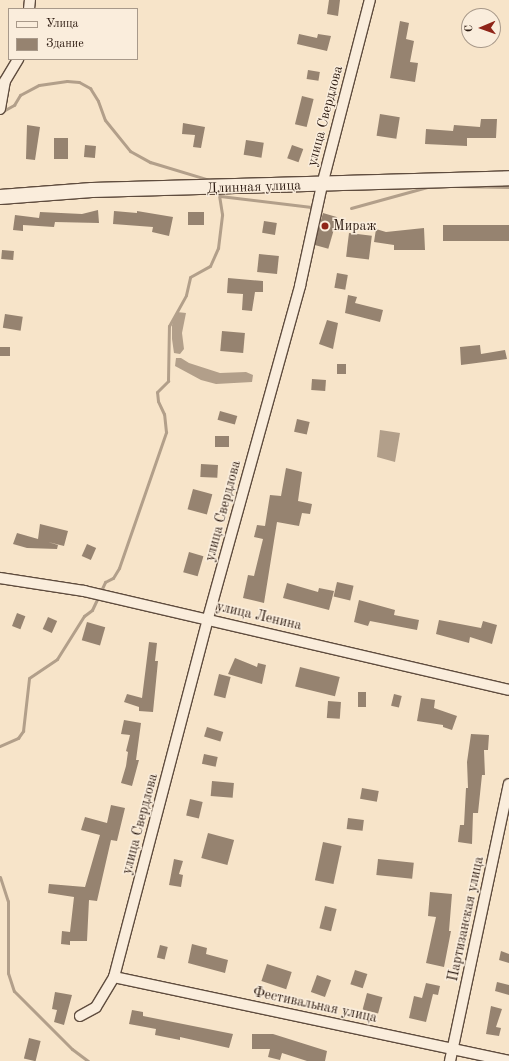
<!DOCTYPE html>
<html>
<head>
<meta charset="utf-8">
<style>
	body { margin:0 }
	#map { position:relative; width:509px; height:1061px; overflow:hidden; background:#f7e4c9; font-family:"Old Standard TT",serif }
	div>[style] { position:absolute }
	.water>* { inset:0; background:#b29f8a }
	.stream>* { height:3px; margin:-1.5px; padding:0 1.5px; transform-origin:1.5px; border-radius:1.5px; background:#b29f8a }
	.building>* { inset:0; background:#968370; transform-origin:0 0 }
	.roads { filter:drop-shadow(1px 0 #5f4c3e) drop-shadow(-1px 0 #5f4c3e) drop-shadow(0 1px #5f4c3e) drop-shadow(0 -1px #5f4c3e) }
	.street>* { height:10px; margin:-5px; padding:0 5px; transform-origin:5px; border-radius:5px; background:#faeddc }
	.secondary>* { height:14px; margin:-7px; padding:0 7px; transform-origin:7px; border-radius:7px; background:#faeddc }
	.dots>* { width:11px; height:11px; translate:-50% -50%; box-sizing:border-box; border:2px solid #faeddc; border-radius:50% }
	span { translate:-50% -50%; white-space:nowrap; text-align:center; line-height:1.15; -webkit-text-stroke:3px #faeddc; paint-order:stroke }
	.street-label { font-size:14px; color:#2c1a10 }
	.poi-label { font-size:14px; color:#2c1a10 }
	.left { translate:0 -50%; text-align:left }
	.legend { position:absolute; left:8px; top:8px; width:130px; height:52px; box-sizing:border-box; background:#faeddc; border:1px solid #a8998a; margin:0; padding:5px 7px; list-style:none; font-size:12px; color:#2c1a10 }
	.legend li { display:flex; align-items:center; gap:8px; height:20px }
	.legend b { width:20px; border:1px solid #a8998a }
	.north { position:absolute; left:461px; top:8px; width:40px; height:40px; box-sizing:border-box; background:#faeddc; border:1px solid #a8998a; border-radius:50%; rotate:268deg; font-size:11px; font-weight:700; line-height:16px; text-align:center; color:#2c1a10 }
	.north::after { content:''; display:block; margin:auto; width:14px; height:18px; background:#8f2418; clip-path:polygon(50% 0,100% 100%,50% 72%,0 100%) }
</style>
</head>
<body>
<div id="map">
	<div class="water">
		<i style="clip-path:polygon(177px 312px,186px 313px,182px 333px,184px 349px,180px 354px,174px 353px,172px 339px,172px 325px)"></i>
		<i style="clip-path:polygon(176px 358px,181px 358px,189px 363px,220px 373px,246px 372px,253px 375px,252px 382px,216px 384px,201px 380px,175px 366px)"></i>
		<i style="clip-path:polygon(380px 430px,400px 433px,395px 462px,377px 457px)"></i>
	</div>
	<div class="stream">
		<i style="left:3px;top:111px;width:13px;rotate:-29deg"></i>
		<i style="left:14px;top:105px;width:12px;rotate:-59deg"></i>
		<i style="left:20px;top:95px;width:21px;rotate:-28deg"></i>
		<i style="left:39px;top:85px;width:28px;rotate:-8deg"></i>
		<i style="left:67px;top:81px;width:12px;rotate:5deg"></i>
		<i style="left:79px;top:82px;width:13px;rotate:29deg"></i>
		<i style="left:90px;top:88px;width:15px;rotate:58deg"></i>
		<i style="left:98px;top:101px;width:20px;rotate:70deg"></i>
		<i style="left:105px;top:120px;width:40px;rotate:51deg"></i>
		<i style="left:130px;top:151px;width:23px;rotate:29deg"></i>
		<i style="left:150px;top:162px;width:66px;rotate:16.8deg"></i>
		<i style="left:455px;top:186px;width:54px;rotate:1.1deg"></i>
		<i style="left:220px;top:196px;width:92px;rotate:6.9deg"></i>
		<i style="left:351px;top:208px;width:79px;rotate:-15.4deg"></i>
		<i style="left:0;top:746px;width:20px;rotate:-24deg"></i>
		<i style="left:18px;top:738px;width:9px;rotate:-54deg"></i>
		<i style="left:23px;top:731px;width:53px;rotate:-83.5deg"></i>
		<i style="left:29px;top:678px;width:34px;rotate:-34deg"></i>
		<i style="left:57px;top:659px;width:51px;rotate:-57.9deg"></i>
		<i style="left:84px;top:616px;width:10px;rotate:-37deg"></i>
		<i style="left:92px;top:610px;width:31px;rotate:-65deg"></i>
		<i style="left:105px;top:582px;width:9px;rotate:-27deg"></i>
		<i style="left:113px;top:578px;width:12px;rotate:-59deg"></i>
		<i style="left:119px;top:568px;width:144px;rotate:-70.9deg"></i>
		<i style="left:166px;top:432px;width:18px;rotate:-96deg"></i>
		<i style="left:164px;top:414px;width:14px;rotate:-115deg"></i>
		<i style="left:158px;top:401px;width:9px;rotate:-96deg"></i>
		<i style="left:157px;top:392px;width:16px;rotate:-45deg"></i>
		<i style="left:168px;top:381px;width:55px;rotate:-89deg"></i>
		<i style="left:169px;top:326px;width:35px;rotate:-61deg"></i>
		<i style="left:186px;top:295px;width:18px;rotate:-77deg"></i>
		<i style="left:190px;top:277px;width:23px;rotate:-29deg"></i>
		<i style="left:210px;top:266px;width:20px;rotate:-66deg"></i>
		<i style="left:218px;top:248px;width:34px;rotate:-83deg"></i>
		<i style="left:222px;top:214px;width:24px;rotate:-99deg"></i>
		<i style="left:0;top:877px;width:25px;rotate:72deg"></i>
		<i style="left:8px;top:901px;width:72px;rotate:90deg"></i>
		<i style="left:8px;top:973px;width:19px;rotate:72deg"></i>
		<i style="left:14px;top:991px;width:82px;rotate:45deg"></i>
		<i style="left:72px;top:1049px;width:20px;rotate:37deg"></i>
	</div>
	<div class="building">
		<i style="clip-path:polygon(329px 0,340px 0,338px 16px,327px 14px)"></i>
		<i style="clip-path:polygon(400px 21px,409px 23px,406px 39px,414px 41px,410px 62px,418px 63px,415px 82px,390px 78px)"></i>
		<i style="clip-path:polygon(299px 34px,317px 38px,318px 34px,331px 36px,327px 51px,297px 44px)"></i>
		<i style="left:308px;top:70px;width:12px;height:9px;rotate:9deg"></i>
		<i style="left:302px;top:96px;width:12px;height:29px;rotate:14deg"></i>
		<i style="left:380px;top:114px;width:20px;height:22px;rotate:9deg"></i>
		<i style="clip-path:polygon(481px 119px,497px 119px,496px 138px,467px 138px,467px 146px,425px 144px,426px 129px,453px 131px,454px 125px,480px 127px)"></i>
		<i style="clip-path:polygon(183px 123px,205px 127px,201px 148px,193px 147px,195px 135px,182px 134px)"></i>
		<i style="clip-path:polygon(27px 125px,40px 127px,35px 160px,26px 159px)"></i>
		<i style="left:54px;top:138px;width:14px;height:21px"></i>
		<i style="left:246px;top:140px;width:18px;height:15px;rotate:9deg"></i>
		<i style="left:85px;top:145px;width:11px;height:12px;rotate:5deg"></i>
		<i style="left:292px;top:145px;width:12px;height:14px;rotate:20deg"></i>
		<i style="clip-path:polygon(98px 210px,99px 223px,55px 222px,54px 227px,23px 225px,23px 231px,13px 230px,15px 215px,39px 218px,40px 212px,82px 214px)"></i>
		<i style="clip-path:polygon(114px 211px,137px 213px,137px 211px,173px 217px,169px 236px,152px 232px,153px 227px,113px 224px)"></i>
		<i style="left:188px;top:212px;width:16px;height:13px"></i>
		<i style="left:323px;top:213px;width:15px;height:33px;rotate:16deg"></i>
		<i style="left:264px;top:221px;width:13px;height:12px;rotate:9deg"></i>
		<i style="left:443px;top:225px;width:66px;height:16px"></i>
		<i style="clip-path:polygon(424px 228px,425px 250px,394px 250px,394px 245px,374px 242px,376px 229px,386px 232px)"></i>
		<i style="left:349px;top:233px;width:23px;height:24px;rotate:7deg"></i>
		<i style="left:2px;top:250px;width:12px;height:9px;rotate:5deg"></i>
		<i style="left:259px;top:254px;width:20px;height:18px;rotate:6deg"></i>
		<i style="left:337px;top:273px;width:11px;height:15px;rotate:10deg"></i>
		<i style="clip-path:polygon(228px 278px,263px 281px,263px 292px,255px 292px,252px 311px,242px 310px,243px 294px,227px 293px)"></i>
		<i style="clip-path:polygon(348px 295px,357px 297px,355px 303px,383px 310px,380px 322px,345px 313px)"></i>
		<i style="left:5px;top:314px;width:18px;height:14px;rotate:9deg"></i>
		<i style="clip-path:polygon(327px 320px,338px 323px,333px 349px,319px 344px)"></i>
		<i style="left:222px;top:331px;width:23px;height:20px;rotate:5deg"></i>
		<i style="clip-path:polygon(480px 345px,481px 354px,505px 350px,507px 359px,461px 365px,460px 347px)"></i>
		<i style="left:10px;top:347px;width:9px;height:10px;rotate:90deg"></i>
		<i style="left:337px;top:364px;width:9px;height:10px"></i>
		<i style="left:312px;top:379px;width:14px;height:11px;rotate:4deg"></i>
		<i style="left:220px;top:411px;width:18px;height:9px;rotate:16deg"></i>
		<i style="left:297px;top:419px;width:13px;height:13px;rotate:13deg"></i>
		<i style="left:215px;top:436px;width:14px;height:11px"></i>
		<i style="left:201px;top:464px;width:17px;height:13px;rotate:3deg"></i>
		<i style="clip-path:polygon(286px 468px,302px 472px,298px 501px,312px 504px,310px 514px,302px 513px,299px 526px,277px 522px,264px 603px,243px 598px,248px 575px,254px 576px,263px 539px,254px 537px,257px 525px,265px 526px,270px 495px,281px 496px)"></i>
		<i style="left:193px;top:489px;width:20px;height:21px;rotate:15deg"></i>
		<i style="clip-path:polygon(40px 524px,68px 531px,64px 546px,48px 542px,58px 545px,57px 549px,27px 548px,13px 544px,17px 533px,38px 539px)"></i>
		<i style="left:87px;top:544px;width:10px;height:13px;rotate:24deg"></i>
		<i style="left:189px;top:552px;width:15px;height:21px;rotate:16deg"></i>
		<i style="left:337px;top:582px;width:17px;height:15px;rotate:13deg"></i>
		<i style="clip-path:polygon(287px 583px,318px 592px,319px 588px,334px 591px,329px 610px,283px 598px)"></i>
		<i style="clip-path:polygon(359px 600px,395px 610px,394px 615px,419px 620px,417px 630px,370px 621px,368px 626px,354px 622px)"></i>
		<i style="left:17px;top:613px;width:9px;height:14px;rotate:21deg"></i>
		<i style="left:48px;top:617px;width:10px;height:13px;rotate:24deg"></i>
		<i style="clip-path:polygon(439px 620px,481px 628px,483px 621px,497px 625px,492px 644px,470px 637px,469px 643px,436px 634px)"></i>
		<i style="left:87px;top:622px;width:19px;height:19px;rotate:16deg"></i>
		<i style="clip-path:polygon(149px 642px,157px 643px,155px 661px,158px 661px,153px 712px,139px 711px,139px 707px,124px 702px,127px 694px,142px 698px)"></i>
		<i style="clip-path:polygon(235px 658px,257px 667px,258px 663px,266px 665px,262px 684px,228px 674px)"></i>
		<i style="left:300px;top:667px;width:41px;height:20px;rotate:14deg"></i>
		<i style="left:219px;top:674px;width:12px;height:22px;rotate:14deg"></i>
		<i style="left:358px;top:692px;width:8px;height:15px"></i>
		<i style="left:394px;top:694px;width:8px;height:12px;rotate:14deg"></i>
		<i style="clip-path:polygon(421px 698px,435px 700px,434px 708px,457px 716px,452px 730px,443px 727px,443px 725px,417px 721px)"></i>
		<i style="left:328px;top:701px;width:13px;height:17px;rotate:4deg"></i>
		<i style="clip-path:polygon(124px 720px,141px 723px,136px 760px,139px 760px,132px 786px,121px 783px,126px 766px,128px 752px,126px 751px,130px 735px,121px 734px)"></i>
		<i style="left:207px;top:727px;width:17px;height:10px;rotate:17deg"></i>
		<i style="clip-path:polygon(471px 734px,489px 735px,488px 750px,484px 750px,485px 775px,482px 775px,478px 813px,473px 813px,472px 844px,458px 842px,460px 825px,464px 825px,466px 788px,468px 788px,467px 762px)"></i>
		<i style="left:204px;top:754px;width:14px;height:10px;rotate:12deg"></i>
		<i style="left:212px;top:781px;width:22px;height:15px;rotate:5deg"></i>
		<i style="left:362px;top:788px;width:17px;height:11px;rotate:10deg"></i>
		<i style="left:190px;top:799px;width:13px;height:17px;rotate:13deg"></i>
		<i style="clip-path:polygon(111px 805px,125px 808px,117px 841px,111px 840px,97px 901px,89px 900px,87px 941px,70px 941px,70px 945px,61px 944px,62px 931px,70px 932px,74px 897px,48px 893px,49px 884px,85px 887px,100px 835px,81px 830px,85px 817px,107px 823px)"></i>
		<i style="left:348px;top:818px;width:16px;height:11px;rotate:7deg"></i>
		<i style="left:208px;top:833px;width:27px;height:26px;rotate:15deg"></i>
		<i style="left:323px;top:842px;width:19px;height:39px;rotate:12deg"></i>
		<i style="clip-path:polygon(174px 859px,183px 861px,179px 874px,183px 875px,181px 887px,169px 885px)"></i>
		<i style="left:378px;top:859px;width:36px;height:16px;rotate:6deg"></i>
		<i style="clip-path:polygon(430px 892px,452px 894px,449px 931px,451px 931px,444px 967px,426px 963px,436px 917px,428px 916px)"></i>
		<i style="left:325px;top:906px;width:12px;height:23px;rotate:14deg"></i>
		<i style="clip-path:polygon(192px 944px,207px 948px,206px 954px,228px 960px,225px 973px,188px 963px)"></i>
		<i style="left:160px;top:945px;width:8px;height:13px;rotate:14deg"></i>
		<i style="clip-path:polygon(501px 951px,509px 954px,509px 963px,499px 960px)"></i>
		<i style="left:267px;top:964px;width:26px;height:18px;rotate:18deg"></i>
		<i style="left:355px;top:970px;width:13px;height:15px;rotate:18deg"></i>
		<i style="left:317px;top:975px;width:15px;height:18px;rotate:20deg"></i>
		<i style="clip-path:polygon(497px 982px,509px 985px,509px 995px,495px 991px)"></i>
		<i style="clip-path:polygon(426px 983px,440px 986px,438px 995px,433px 994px,426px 1022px,409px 1018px,414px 996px,422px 998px)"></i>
		<i style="clip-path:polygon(55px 992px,72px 995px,64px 1025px,54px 1022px,57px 1010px,52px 1009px)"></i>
		<i style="left:367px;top:993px;width:16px;height:17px;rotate:15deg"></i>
		<i style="clip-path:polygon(491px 1006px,502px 1009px,496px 1027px,501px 1028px,499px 1036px,486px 1034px)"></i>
		<i style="clip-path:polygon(132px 1010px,143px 1012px,143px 1016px,233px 1034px,229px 1048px,180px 1037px,180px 1040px,155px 1035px,156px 1029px,129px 1024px)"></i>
		<i style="clip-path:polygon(252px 1034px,273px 1034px,327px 1051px,325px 1061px,307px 1061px,282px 1053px,280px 1060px,268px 1057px,270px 1049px,252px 1049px)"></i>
		<i style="left:29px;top:1038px;width:12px;height:21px;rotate:14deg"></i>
	</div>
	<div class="roads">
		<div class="street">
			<i style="left:29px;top:9px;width:9px;rotate:-84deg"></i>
			<i style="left:0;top:109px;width:28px;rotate:-80deg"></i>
			<i style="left:5px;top:81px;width:26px;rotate:-59deg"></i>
			<i style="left:0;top:578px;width:85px;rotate:8.8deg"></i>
			<i style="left:84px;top:591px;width:436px;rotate:13.1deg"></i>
			<i style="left:114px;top:977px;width:404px;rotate:12deg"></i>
			<i style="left:80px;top:1016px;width:18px;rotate:-29deg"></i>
			<i style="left:96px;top:1007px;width:35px;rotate:-59deg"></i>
			<i style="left:114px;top:977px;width:371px;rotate:-75.3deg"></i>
			<i style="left:208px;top:618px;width:345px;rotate:-74.5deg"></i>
			<i style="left:300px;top:286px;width:103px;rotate:-77.7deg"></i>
			<i style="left:322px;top:185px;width:191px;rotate:-75.5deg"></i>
			<i style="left:450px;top:1061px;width:283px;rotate:-78deg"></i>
		</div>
		<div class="secondary">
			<i style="left:0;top:197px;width:92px;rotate:-4.4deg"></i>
			<i style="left:92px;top:190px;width:417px;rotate:-1.6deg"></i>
		</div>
	</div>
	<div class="dots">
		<i style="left:325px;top:226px;background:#8f2418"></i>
	</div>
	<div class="street-label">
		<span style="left:325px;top:116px;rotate:-75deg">улица Свердлова</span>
		<span style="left:254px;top:187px;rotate:-2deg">Длинная улица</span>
		<span style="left:223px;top:511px;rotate:-75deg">улица Свердлова</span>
		<span style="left:259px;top:616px;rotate:13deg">улица Ленина</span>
		<span style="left:140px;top:824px;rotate:-75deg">улица Свердлова</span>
		<span style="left:466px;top:919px;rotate:-78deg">Партизанская улица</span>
		<span style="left:315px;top:1005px;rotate:12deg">Фестивальная улица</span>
	</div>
	<div class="poi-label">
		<span class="left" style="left:333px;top:226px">Мираж</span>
	</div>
	<ul class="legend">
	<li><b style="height:5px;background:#faeddc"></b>Улица</li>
	<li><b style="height:11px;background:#968370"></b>Здание</li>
	</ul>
	<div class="north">С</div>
</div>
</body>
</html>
